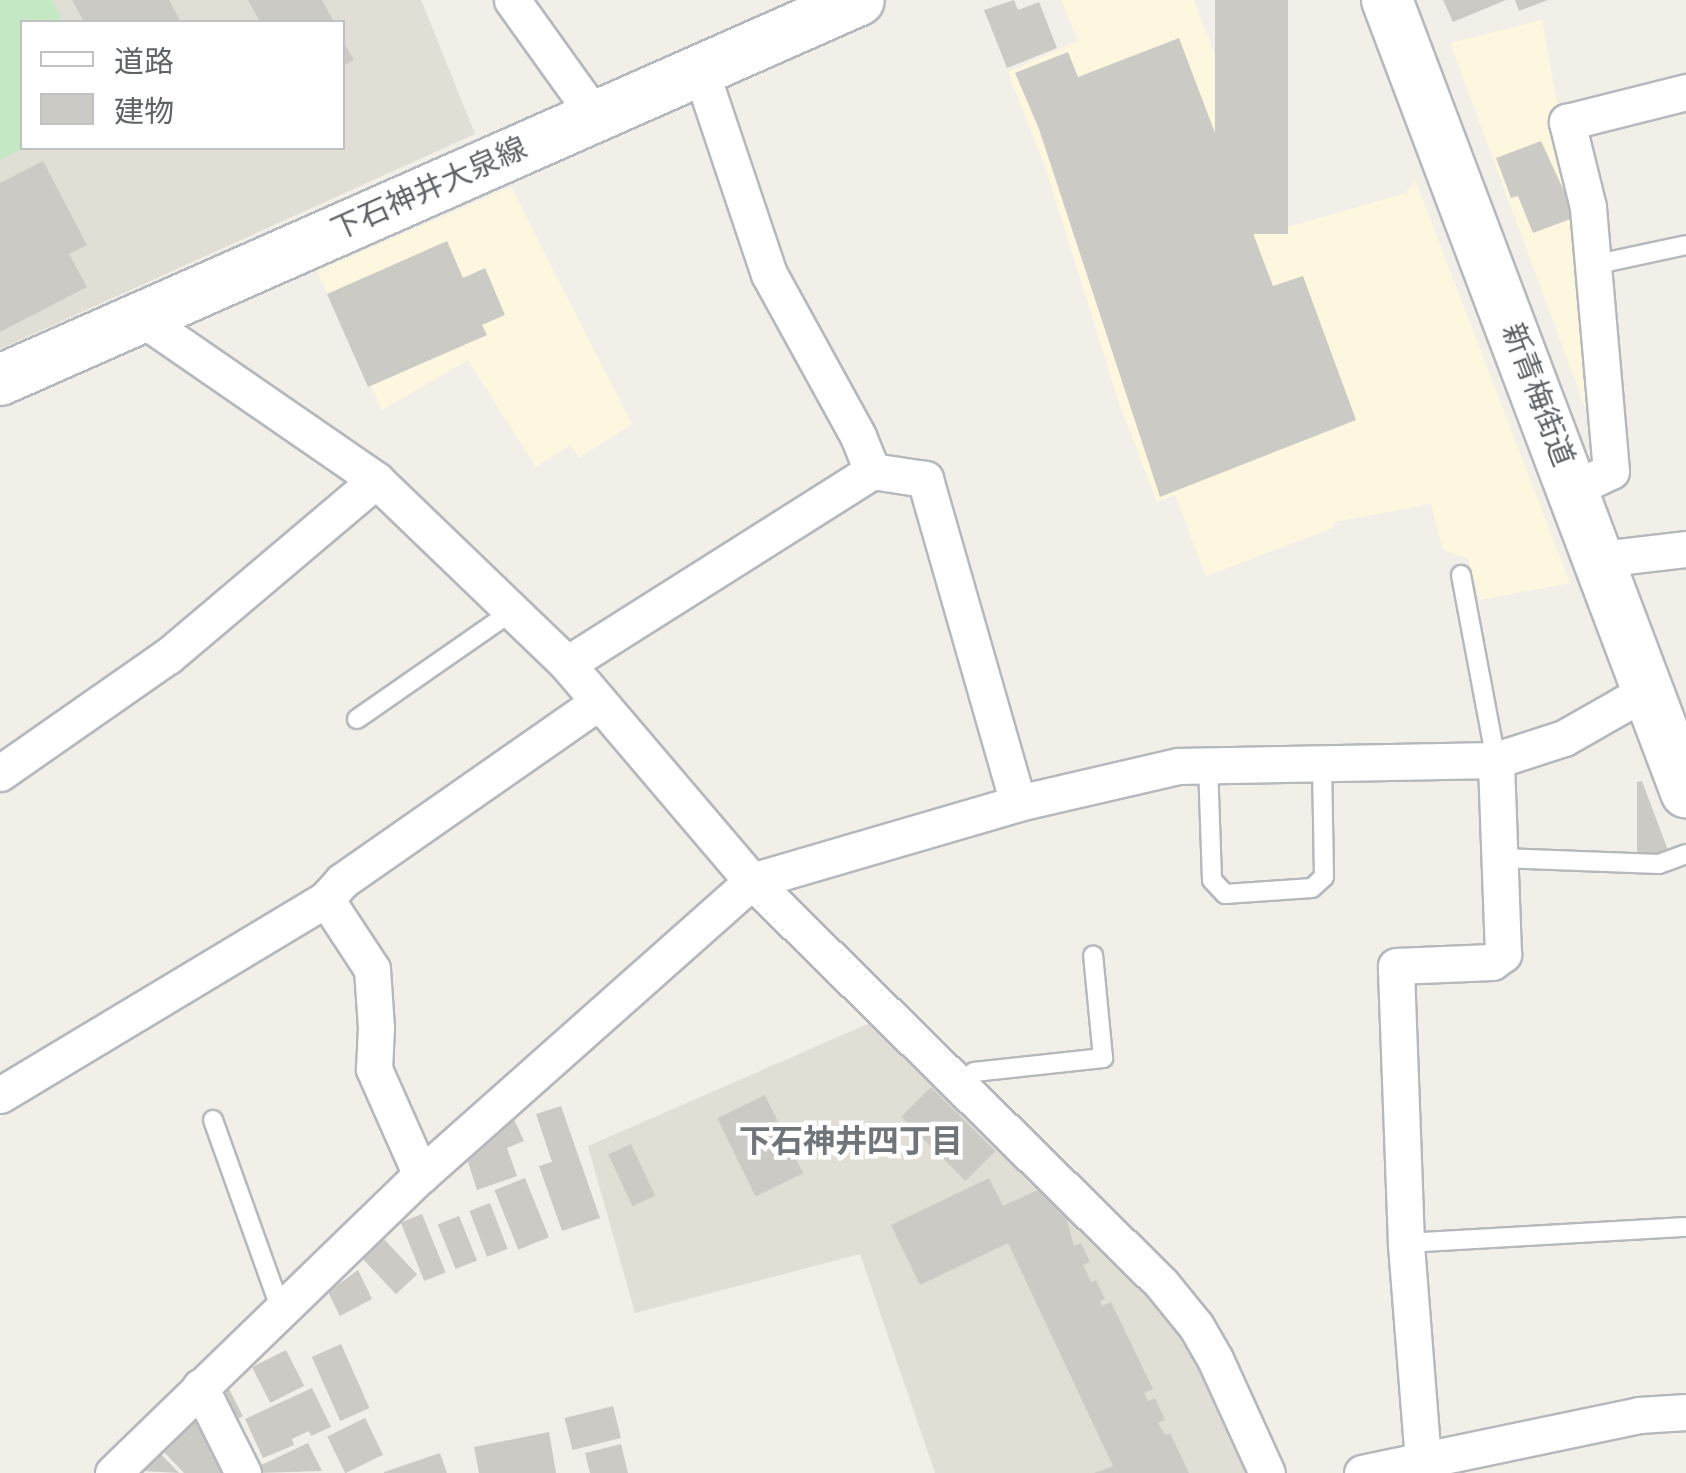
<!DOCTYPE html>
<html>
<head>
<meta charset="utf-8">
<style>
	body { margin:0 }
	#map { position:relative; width:1686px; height:1473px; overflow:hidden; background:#f1efe8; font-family:Raleway,"Noto Sans JP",sans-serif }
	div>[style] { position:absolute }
	.commercial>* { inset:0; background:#fef7e0 }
	.education>* { inset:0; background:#e1ded6 }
	.green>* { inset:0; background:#c5e8c5 }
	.building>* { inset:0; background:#cccac5; transform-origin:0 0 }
	.roads { filter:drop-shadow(2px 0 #b5b8bc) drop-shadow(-2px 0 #b5b8bc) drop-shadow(0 2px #b5b8bc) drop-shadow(0 -2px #b5b8bc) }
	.service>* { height:18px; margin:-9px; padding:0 9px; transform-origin:9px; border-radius:9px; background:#fff }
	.minor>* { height:35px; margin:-17.5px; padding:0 17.5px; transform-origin:17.5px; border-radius:17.5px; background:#fff }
	.secondary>* { height:50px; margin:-25px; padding:0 25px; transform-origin:25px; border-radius:25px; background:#fff }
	span { translate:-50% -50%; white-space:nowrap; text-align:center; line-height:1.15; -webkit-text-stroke:9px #fff; paint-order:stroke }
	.street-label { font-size:30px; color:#5f6368 }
	.neighbourhood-label { font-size:32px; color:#70757a; font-weight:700 }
	.legend { position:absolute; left:20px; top:20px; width:325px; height:130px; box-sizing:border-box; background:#fff; border:2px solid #bfc1c3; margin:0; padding:12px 18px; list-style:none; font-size:30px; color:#5f6368 }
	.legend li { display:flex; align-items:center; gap:20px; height:50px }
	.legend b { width:50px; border:2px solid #bfc1c3 }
</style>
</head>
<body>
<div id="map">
	<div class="commercial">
		<i style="clip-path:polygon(1061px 0,1194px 0,1281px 229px,1406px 193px,1415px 179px,1570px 583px,1480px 600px,1468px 559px,1443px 550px,1431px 504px,1334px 522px,1333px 528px,1206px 576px,1175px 495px,1157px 502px,1120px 406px,1045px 167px,1008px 72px,1078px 41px)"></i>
		<i style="clip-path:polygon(1542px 20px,1576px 208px,1599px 445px,1450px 43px)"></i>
		<i style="clip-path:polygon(511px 187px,632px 424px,579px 458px,571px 445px,536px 467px,468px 360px,382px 410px,317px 271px)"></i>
	</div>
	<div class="education">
		<i style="clip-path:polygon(evenodd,0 0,421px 0,475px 134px,0 349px,0 0,22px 22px,342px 22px,342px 148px,22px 148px,22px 22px)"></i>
		<i style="clip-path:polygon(879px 1019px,1191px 1339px,1253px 1473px,935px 1473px,860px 1254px,635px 1313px,588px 1146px)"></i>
	</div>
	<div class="green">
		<i style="clip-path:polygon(0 0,52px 0,63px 22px,22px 22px,24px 148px,0 160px)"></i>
	</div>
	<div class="building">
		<i style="clip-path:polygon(72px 0,169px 0,181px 22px,84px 22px)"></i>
		<i style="clip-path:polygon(248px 0,322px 0,334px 22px,260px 22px)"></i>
		<i style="clip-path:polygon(1014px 0,1018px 10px,1039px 2px,1057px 48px,1007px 68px,984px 10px)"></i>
		<i style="left:1215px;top:0;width:73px;height:234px"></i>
		<i style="clip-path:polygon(1443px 0,1506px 0,1453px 22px)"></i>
		<i style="clip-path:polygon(1515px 0,1548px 0,1519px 11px)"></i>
		<i style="clip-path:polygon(1179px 38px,1273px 286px,1303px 276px,1356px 420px,1160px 497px,1039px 129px,1015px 73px,1068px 52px,1078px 77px)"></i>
		<i style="clip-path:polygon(342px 39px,354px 60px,342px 66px)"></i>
		<i style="clip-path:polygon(1541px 141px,1576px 217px,1533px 233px,1518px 196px,1511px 198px,1496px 158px)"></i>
		<i style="clip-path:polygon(43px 161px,87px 245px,69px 254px,87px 287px,0 332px,0 183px)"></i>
		<i style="clip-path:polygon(447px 241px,463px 278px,485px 268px,505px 315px,482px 325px,487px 335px,368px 387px,327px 294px)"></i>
		<i style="clip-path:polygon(1642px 781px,1669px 853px,1637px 855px,1637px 782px)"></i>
		<i style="left:931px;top:1087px;width:91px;height:42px;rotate:45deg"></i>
		<i style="left:765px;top:1095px;width:87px;height:53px;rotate:64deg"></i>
		<i style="clip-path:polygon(561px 1106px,600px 1218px,562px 1231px,539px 1166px,552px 1162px,536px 1114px)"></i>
		<i style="clip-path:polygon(512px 1115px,524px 1141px,507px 1148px,517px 1176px,477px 1190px,468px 1162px)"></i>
		<i style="left:631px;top:1144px;width:57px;height:25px;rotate:65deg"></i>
		<i style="left:525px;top:1178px;width:64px;height:33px;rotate:68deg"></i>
		<i style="clip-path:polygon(989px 1178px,1003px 1206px,1046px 1186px,1059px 1213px,1064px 1210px,1074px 1246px,1081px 1243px,1090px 1262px,1083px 1265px,1091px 1282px,1096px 1280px,1105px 1299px,1100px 1301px,1102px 1306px,1111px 1302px,1153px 1389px,1144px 1393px,1148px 1401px,1155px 1398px,1165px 1420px,1158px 1423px,1165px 1435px,1170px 1433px,1189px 1473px,1094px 1473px,1113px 1466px,1008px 1243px,920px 1285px,891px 1225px)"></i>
		<i style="left:490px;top:1203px;width:49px;height:22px;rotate:69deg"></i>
		<i style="left:422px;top:1214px;width:63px;height:23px;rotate:68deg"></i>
		<i style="left:459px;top:1216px;width:48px;height:23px;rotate:68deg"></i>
		<i style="left:383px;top:1238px;width:50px;height:29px;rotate:47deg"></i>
		<i style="clip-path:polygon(358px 1270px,372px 1299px,340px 1316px,328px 1292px)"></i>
		<i style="left:341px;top:1344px;width:70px;height:32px;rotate:66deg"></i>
		<i style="left:286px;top:1350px;width:40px;height:38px;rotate:63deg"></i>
		<i style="left:227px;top:1385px;width:35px;height:16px;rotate:63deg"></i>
		<i style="clip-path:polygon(312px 1388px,331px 1427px,311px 1436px,309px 1431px,292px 1439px,294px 1445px,263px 1458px,245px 1419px)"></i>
		<i style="left:613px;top:1406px;width:33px;height:50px;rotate:76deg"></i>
		<i style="left:365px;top:1418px;width:41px;height:42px;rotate:64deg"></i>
		<i style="clip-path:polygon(194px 1421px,218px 1446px,210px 1453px,230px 1473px,184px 1473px,163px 1451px)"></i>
		<i style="clip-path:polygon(549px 1432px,556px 1473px,479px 1473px,474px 1447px)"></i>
		<i style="clip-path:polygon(308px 1443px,322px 1471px,258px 1473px,255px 1468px)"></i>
		<i style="clip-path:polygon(621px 1444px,628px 1473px,590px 1473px,585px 1453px)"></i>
		<i style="clip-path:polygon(440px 1453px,447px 1473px,384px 1473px,384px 1472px)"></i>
		<i style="clip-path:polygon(161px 1454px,179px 1473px,143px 1471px)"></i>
	</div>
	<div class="roads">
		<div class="service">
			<i style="left:1593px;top:265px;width:95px;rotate:-12.1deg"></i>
			<i style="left:1461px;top:575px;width:188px;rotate:79.3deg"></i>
			<i style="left:357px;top:719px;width:191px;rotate:-34.8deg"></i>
			<i style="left:1208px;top:765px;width:115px;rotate:88deg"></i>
			<i style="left:1212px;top:880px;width:19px;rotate:47deg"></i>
			<i style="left:1225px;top:894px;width:87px;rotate:-3.9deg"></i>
			<i style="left:1312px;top:888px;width:16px;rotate:-43deg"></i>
			<i style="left:1324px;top:877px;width:114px;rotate:-91deg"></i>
			<i style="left:1501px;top:858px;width:158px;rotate:2.2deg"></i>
			<i style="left:1659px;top:864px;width:29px;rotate:-20deg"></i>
			<i style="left:957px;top:1085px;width:21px;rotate:-37deg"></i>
			<i style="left:974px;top:1072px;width:130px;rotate:-6.2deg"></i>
			<i style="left:1103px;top:1058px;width:103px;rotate:-95.5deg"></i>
			<i style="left:213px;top:1120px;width:202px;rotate:70.3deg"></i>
			<i style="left:1406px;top:1243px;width:280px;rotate:-3.3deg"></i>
		</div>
		<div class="minor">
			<i style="left:512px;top:0;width:143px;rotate:54.4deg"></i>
			<i style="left:700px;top:69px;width:216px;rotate:71.4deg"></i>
			<i style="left:769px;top:274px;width:185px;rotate:61.2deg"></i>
			<i style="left:858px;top:436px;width:38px;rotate:68deg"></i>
			<i style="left:140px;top:317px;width:287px;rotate:34.6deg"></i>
			<i style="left:376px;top:480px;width:265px;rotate:43.9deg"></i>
			<i style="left:567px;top:664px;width:285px;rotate:49.6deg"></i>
			<i style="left:752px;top:881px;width:573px;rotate:44.51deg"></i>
			<i style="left:1161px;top:1283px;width:55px;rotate:50.9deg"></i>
			<i style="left:1196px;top:1326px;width:38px;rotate:60deg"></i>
			<i style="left:1215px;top:1359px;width:125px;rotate:65.5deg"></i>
			<i style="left:1573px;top:489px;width:42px;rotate:-25.3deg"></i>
			<i style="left:1611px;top:471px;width:265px;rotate:-95deg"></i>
			<i style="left:1588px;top:207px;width:88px;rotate:-103.9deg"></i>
			<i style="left:1567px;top:122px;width:123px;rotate:-14.1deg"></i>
			<i style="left:1600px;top:559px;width:87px;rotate:-6.6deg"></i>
			<i style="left:567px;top:664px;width:361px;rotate:-32.3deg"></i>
			<i style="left:872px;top:471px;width:54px;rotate:8.6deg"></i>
			<i style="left:925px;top:479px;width:337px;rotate:74deg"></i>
			<i style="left:0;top:773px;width:205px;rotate:-34.9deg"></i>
			<i style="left:168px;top:656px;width:272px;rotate:-40.2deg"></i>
			<i style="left:326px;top:899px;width:84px;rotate:56.7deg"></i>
			<i style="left:372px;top:969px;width:58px;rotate:86.1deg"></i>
			<i style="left:376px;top:1027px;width:42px;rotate:92.7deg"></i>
			<i style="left:374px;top:1069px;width:116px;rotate:66.1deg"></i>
			<i style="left:0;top:1095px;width:380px;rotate:-31deg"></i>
			<i style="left:326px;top:899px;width:24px;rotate:-48deg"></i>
			<i style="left:342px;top:881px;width:313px;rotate:-34.9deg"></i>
			<i style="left:200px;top:1387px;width:96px;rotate:63.4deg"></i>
			<i style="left:1423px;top:1461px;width:219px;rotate:-94.5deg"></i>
			<i style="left:1406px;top:1243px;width:277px;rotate:-92.1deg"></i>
			<i style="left:1396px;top:966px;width:96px;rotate:-2.4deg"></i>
			<i style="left:1492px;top:962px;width:14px;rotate:-36deg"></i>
			<i style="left:1503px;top:954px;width:194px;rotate:-92.1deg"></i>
			<i style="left:113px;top:1473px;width:429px;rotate:-44.1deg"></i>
			<i style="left:421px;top:1175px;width:443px;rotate:-41.6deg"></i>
			<i style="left:752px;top:881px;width:277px;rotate:-16.3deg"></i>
			<i style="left:1018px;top:803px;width:164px;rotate:-13deg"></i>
			<i style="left:1178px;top:766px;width:318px;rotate:-1.1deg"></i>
			<i style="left:1496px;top:760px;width:71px;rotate:-17.9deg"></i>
			<i style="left:1564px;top:738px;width:97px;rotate:-29.7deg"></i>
			<i style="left:1362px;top:1473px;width:283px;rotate:-11.8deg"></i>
			<i style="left:1639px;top:1415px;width:47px;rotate:-3.7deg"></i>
		</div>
		<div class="secondary">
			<i style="left:1387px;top:0;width:847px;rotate:69.32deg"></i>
			<i style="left:0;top:380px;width:939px;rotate:-23.86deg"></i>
		</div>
	</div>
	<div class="street-label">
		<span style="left:429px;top:189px;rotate:-24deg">下石神井大泉線</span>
		<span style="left:1538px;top:395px;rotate:69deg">新青梅街道</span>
	</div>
	<div class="neighbourhood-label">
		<span style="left:851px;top:1141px">下石神井四丁目</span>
	</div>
	<ul class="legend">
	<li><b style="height:12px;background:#fff"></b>道路</li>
	<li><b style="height:28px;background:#cccac5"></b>建物</li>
	</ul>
</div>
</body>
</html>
